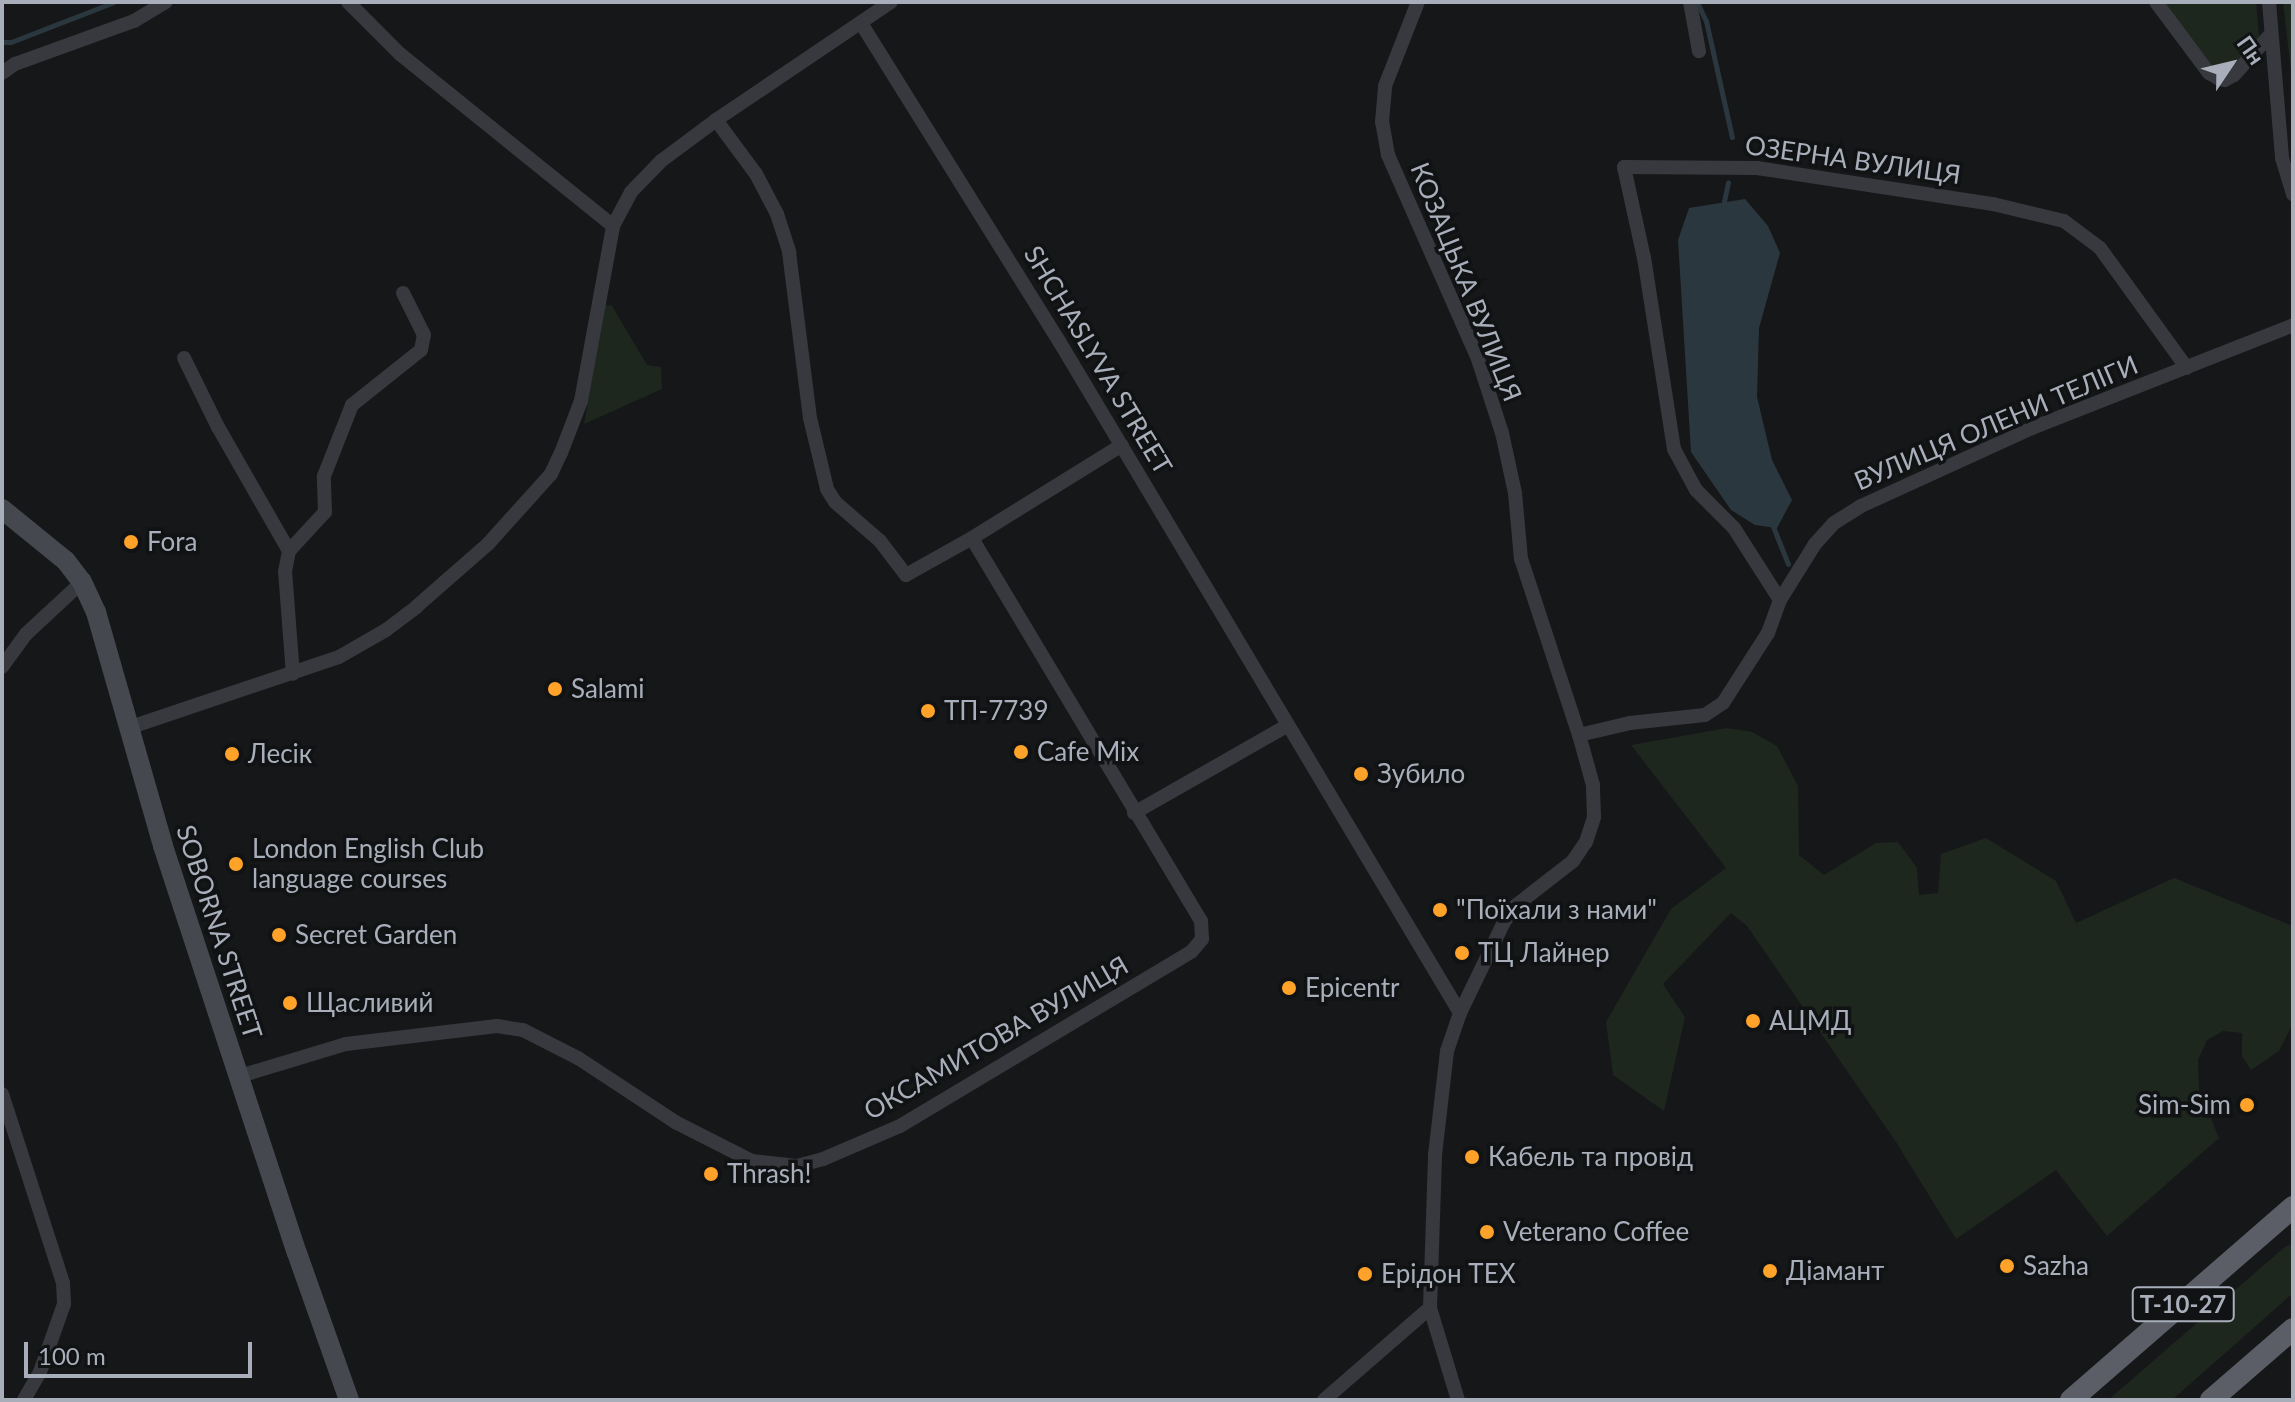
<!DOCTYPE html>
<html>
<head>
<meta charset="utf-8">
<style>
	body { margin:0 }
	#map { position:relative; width:2295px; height:1402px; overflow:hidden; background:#161719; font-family:Lato,sans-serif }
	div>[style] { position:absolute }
	.green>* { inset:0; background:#1e271e }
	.water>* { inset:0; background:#2b373e }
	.stream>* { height:5px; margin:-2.5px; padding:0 2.5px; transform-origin:2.5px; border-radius:2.5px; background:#2b373e }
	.minor>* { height:14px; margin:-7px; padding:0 7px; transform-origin:7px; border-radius:7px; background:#37393e }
	.secondary>* { height:20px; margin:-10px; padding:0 10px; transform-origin:10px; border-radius:10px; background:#45484e }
	.trunk>* { height:22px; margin:-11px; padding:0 11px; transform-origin:11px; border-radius:11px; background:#5b5e66 }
	.dots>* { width:22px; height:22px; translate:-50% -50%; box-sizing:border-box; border:4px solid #111214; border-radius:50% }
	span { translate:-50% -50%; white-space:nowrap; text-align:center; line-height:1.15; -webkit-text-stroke:7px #111214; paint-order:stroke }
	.shield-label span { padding:2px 6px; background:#111214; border:2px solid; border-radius:6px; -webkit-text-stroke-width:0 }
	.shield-label { font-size:24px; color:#a8afba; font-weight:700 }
	.street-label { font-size:26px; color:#a8afba }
	.poi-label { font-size:26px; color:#a8afba }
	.left { translate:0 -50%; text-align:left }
	.right { translate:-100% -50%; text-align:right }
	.frame { position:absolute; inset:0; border:4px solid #a8afba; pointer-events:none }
	.north { position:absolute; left:2191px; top:24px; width:80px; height:80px; -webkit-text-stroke:6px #111214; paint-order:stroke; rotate:55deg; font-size:22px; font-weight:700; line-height:32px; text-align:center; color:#a8afba }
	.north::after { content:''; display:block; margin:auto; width:28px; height:36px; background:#a8afba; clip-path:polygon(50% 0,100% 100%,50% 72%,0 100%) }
	.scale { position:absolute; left:24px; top:1342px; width:228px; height:36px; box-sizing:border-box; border:4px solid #a8afba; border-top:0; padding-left:10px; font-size:24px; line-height:28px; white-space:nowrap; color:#a8afba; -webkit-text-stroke:6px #111214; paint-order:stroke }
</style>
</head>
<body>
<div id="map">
	<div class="green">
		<i style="clip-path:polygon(2162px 2px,2256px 2px,2259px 37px,2227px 77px,2213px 67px)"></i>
		<i style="clip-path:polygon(2283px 2px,2293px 2px,2293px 89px)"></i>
		<i style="clip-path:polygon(605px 305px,612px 306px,647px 365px,661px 367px,662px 389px,584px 424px)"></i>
		<i style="clip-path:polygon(1727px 728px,1752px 732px,1777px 746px,1798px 786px,1799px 855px,1824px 875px,1876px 843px,1898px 842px,1917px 868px,1919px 895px,1938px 893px,1941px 854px,1986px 838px,2056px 881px,2076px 923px,2174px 878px,2293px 926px,2293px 1023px,2279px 1051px,2251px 1070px,2242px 1056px,2242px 1033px,2223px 1031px,2207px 1040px,2198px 1060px,2199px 1089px,2219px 1138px,2107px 1236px,2056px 1170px,1956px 1239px,1896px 1142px,1747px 926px,1731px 913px,1663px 984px,1685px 1017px,1664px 1111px,1613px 1075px,1606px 1022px,1671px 909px,1726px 868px,1631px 745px)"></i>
		<i style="clip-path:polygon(2293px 1244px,2293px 1293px,2172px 1400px,2108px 1400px,2286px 1246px)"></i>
	</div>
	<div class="water">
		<i style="clip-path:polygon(1745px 199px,1768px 226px,1780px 253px,1759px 328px,1757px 397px,1772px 460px,1792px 500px,1777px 528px,1755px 525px,1731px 510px,1691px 452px,1678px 240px,1689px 208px)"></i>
	</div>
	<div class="stream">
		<i style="left:1697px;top:2px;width:21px;rotate:65deg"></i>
		<i style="left:1706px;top:21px;width:119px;rotate:77.4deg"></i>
		<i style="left:2px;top:42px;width:9px"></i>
		<i style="left:11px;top:42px;width:110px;rotate:-21.2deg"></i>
		<i style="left:1723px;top:206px;width:24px;rotate:-78deg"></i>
		<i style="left:1772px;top:524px;width:43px;rotate:68.2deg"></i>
	</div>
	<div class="minor">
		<i style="left:348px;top:2px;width:74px;rotate:45deg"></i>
		<i style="left:400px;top:54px;width:274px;rotate:38.9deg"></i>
		<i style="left:1690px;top:2px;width:50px;rotate:79.6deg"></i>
		<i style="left:2156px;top:2px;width:89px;rotate:53.3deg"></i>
		<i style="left:2209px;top:73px;width:10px;rotate:29deg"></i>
		<i style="left:2218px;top:78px;width:7px;rotate:16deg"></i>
		<i style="left:2225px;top:80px;width:10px;rotate:-29deg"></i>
		<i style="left:2234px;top:75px;width:54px;rotate:-48deg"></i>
		<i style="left:2269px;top:2px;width:157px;rotate:85.2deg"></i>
		<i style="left:2282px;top:158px;width:38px;rotate:73deg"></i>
		<i style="left:861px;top:23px;width:375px;rotate:58.1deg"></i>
		<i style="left:1059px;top:341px;width:783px;rotate:59.17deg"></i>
		<i style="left:2px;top:73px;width:16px;rotate:-35deg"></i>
		<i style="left:15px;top:64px;width:127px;rotate:-19.9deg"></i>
		<i style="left:134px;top:21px;width:37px;rotate:-31deg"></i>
		<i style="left:716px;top:120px;width:67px;rotate:53.5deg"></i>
		<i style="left:756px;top:174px;width:45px;rotate:62.3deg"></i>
		<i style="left:777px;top:214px;width:40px;rotate:72deg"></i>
		<i style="left:789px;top:252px;width:167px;rotate:82.8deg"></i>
		<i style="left:810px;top:418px;width:73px;rotate:76.5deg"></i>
		<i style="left:827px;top:489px;width:15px;rotate:58deg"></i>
		<i style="left:835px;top:502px;width:60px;rotate:40.9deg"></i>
		<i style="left:880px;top:541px;width:43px;rotate:52.6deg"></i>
		<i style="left:906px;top:575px;width:76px;rotate:-29.3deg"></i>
		<i style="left:972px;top:538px;width:176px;rotate:-31.8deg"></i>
		<i style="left:184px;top:358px;width:77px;rotate:63.8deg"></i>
		<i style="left:218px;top:427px;width:143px;rotate:60.2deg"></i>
		<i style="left:289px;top:551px;width:20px;rotate:101deg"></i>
		<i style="left:285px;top:571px;width:103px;rotate:85.6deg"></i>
		<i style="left:289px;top:551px;width:53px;rotate:-47.3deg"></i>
		<i style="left:325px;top:512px;width:36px;rotate:-92deg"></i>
		<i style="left:324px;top:476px;width:76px;rotate:-68.5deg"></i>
		<i style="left:352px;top:405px;width:88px;rotate:-38.6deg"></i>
		<i style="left:421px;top:350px;width:15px;rotate:-79deg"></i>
		<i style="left:424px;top:335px;width:47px;rotate:-116.6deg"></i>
		<i style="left:1780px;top:600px;width:85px;rotate:-122.6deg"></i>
		<i style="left:1734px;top:528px;width:54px;rotate:-135deg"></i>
		<i style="left:1696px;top:490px;width:47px;rotate:-118.2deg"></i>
		<i style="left:1674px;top:449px;width:193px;rotate:-98.9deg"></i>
		<i style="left:1644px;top:258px;width:93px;rotate:-102.4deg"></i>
		<i style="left:1624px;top:167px;width:133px;rotate:0.4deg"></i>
		<i style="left:1757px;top:168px;width:239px;rotate:8.7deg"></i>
		<i style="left:1993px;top:204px;width:73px;rotate:13.5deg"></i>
		<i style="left:2064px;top:221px;width:45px;rotate:36.9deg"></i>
		<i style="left:2100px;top:248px;width:148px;rotate:54.1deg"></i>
		<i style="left:2px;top:667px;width:41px;rotate:-54deg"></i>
		<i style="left:26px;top:634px;width:76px;rotate:-42.9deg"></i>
		<i style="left:131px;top:727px;width:219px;rotate:-18.6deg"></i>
		<i style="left:339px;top:657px;width:54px;rotate:-29.9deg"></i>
		<i style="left:386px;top:630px;width:38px;rotate:-37deg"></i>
		<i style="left:416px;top:607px;width:96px;rotate:-41.2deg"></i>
		<i style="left:488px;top:544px;width:94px;rotate:-48deg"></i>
		<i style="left:551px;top:474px;width:23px;rotate:-65deg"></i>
		<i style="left:561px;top:453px;width:56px;rotate:-69deg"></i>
		<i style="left:581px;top:401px;width:178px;rotate:-79.6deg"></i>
		<i style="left:613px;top:226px;width:38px;rotate:-62deg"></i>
		<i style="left:631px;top:192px;width:43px;rotate:-45.9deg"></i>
		<i style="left:661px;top:161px;width:69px;rotate:-36.7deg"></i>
		<i style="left:716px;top:120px;width:211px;rotate:-34deg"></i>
		<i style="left:1579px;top:735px;width:52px;rotate:-13.2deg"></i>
		<i style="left:1630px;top:723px;width:75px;rotate:-6.1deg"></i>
		<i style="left:1705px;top:715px;width:22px;rotate:-34deg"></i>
		<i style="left:1723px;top:703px;width:83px;rotate:-57.3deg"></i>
		<i style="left:1768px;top:633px;width:35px;rotate:-70deg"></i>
		<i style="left:1780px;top:600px;width:66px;rotate:-58deg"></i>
		<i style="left:1815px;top:544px;width:28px;rotate:-48deg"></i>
		<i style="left:1834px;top:523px;width:32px;rotate:-32deg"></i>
		<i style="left:1861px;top:506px;width:188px;rotate:-24.5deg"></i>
		<i style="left:2032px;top:428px;width:281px;rotate:-21.5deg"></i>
		<i style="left:1134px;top:813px;width:177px;rotate:-29.7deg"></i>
		<i style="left:240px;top:1076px;width:111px;rotate:-16.8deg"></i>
		<i style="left:346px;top:1044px;width:152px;rotate:-6.8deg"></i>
		<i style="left:497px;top:1026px;width:26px;rotate:9deg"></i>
		<i style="left:523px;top:1030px;width:62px;rotate:27deg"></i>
		<i style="left:578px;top:1058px;width:118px;rotate:33.3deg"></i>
		<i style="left:677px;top:1123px;width:84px;rotate:26.9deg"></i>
		<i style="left:752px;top:1161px;width:45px;rotate:6.3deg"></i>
		<i style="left:797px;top:1166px;width:27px;rotate:-15deg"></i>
		<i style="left:823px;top:1159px;width:84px;rotate:-23.2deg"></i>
		<i style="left:900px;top:1126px;width:340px;rotate:-30.9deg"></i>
		<i style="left:1192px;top:951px;width:16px;rotate:-50deg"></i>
		<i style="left:1202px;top:939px;width:18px;rotate:-93deg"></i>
		<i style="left:1201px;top:921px;width:446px;rotate:-120.9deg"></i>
		<i style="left:2px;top:1094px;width:199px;rotate:72.1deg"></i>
		<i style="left:63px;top:1283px;width:21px;rotate:87deg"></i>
		<i style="left:64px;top:1304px;width:72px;rotate:109.4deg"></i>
		<i style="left:40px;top:1372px;width:32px;rotate:120deg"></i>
		<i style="left:1430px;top:1308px;width:96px;rotate:73.1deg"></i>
		<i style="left:1324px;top:1400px;width:140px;rotate:-41deg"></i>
		<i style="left:1430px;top:1308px;width:153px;rotate:-88.1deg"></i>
		<i style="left:1435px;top:1155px;width:105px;rotate:-83.4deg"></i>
		<i style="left:1447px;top:1051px;width:40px;rotate:-71.1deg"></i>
		<i style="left:1460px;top:1013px;width:101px;rotate:-64.2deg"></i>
		<i style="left:1504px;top:922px;width:18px;rotate:-56deg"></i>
		<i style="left:1514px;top:907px;width:75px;rotate:-37.9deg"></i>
		<i style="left:1573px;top:861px;width:23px;rotate:-56deg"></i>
		<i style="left:1586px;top:842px;width:26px;rotate:-72deg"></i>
		<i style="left:1594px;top:817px;width:32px;rotate:-92deg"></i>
		<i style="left:1593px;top:785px;width:52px;rotate:-105.6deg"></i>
		<i style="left:1579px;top:735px;width:185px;rotate:-108.2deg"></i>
		<i style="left:1521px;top:559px;width:66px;rotate:-95.2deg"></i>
		<i style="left:1515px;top:493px;width:61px;rotate:-102.2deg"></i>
		<i style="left:1502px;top:433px;width:78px;rotate:-108deg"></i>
		<i style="left:1478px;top:359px;width:223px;rotate:-113.8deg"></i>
		<i style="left:1388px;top:155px;width:34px;rotate:-100deg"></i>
		<i style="left:1382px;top:122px;width:36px;rotate:-85deg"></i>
		<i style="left:1385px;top:86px;width:90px;rotate:-68.6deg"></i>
	</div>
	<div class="secondary">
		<i style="left:2px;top:509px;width:82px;rotate:39.1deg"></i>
		<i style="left:66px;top:561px;width:26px;rotate:53deg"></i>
		<i style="left:82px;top:582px;width:33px;rotate:65deg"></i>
		<i style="left:96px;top:612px;width:243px;rotate:74deg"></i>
		<i style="left:163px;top:846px;width:428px;rotate:71.8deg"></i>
		<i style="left:297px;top:1253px;width:156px;rotate:70.5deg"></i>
	</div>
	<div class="trunk">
		<i style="left:2071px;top:1400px;width:294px;rotate:-41deg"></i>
		<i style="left:2211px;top:1400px;width:108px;rotate:-40.9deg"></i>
	</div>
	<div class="dots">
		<i style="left:131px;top:542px;background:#fea229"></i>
		<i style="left:555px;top:689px;background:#fea229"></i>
		<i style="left:928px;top:711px;background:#fea229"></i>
		<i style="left:1021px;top:752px;background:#fea229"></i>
		<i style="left:232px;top:754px;background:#fea229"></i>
		<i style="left:1361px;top:774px;background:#fea229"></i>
		<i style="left:236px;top:864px;background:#fea229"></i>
		<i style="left:1440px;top:910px;background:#fea229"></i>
		<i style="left:279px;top:935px;background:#fea229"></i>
		<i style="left:1462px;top:953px;background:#fea229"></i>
		<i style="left:1289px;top:988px;background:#fea229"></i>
		<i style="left:290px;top:1003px;background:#fea229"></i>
		<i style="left:1753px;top:1021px;background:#fea229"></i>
		<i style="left:2247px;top:1105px;background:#fea229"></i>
		<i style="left:1472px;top:1157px;background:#fea229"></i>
		<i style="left:711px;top:1174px;background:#fea229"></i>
		<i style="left:1487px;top:1232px;background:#fea229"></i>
		<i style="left:2007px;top:1266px;background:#fea229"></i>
		<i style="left:1770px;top:1271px;background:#fea229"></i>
		<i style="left:1365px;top:1274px;background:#fea229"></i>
	</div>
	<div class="shield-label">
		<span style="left:2183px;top:1304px">Т-10-27</span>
	</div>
	<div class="street-label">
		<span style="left:1853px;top:160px;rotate:8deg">ОЗЕРНА ВУЛИЦЯ</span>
		<span style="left:1466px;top:282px;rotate:68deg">КОЗАЦЬКА ВУЛИЦЯ</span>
		<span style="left:1098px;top:360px;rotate:59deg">SHCHASLYVA STREET</span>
		<span style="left:1996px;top:423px;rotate:-23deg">ВУЛИЦЯ ОЛЕНИ ТЕЛІГИ</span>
		<span style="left:219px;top:932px;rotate:72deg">SOBORNA STREET</span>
		<span style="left:996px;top:1038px;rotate:-30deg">ОКСАМИТОВА ВУЛИЦЯ</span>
	</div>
	<div class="poi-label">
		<span class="left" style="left:147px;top:542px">Fora</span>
		<span class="left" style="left:571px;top:689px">Salami</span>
		<span class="left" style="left:944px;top:711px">ТП-7739</span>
		<span class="left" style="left:1037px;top:752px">Cafe Mix</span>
		<span class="left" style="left:248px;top:754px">Лесік</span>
		<span class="left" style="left:1377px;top:774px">Зубило</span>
		<span class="left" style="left:252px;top:864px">London English Club<br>language courses</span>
		<span class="left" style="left:1456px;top:910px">"Поїхали з нами"</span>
		<span class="left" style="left:295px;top:935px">Secret Garden</span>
		<span class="left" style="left:1478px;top:953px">ТЦ Лайнер</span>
		<span class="left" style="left:1305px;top:988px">Epicentr</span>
		<span class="left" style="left:306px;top:1003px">Щасливий</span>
		<span class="left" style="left:1769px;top:1021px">АЦМД</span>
		<span class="right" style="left:2231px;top:1105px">Sim-Sim</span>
		<span class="left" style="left:1488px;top:1157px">Кабель та провід</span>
		<span class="left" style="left:727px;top:1174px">Thrash!</span>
		<span class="left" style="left:1503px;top:1232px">Veterano Coffee</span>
		<span class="left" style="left:2023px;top:1266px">Sazha</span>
		<span class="left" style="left:1786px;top:1271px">Діамант</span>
		<span class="left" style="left:1381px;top:1274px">Ерідон ТЕХ</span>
	</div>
	<div class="frame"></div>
	<div class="north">Пн</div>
	<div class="scale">100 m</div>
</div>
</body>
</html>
